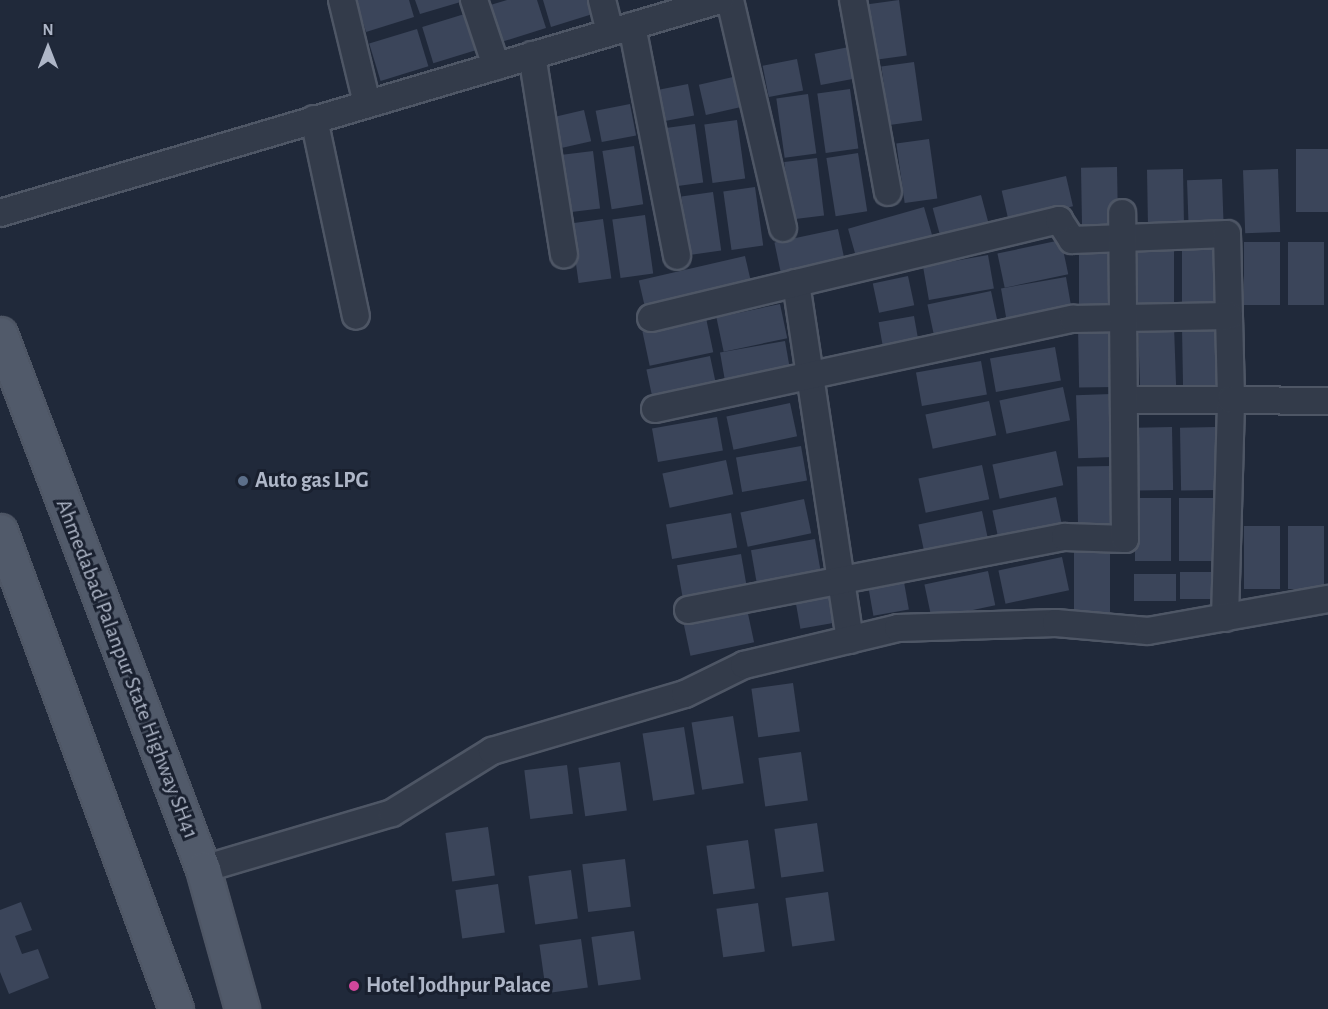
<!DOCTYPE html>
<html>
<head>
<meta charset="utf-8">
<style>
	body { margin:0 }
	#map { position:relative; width:1328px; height:1009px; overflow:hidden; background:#20293a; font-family:"Alegreya Sans",sans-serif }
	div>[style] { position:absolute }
	.building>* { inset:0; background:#3b455a; transform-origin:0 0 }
	.roads { filter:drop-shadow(2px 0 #4e5665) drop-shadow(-2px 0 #4e5665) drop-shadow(0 2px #4e5665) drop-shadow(0 -2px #4e5665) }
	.minor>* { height:26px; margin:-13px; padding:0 13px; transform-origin:13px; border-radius:13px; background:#333b4a }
	.primary>* { height:33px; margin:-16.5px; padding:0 16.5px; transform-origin:16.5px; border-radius:16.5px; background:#515a6a }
	.dots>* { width:16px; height:16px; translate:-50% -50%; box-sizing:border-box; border:3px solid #19202f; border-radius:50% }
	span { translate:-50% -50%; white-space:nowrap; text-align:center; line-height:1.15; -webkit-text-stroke:6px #19202f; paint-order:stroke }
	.poi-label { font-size:22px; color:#aeb6c7; font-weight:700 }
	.left { translate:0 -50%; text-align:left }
	.street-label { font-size:22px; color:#aeb6c7 }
	.north { position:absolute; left:18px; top:18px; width:60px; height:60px; -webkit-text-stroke:4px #19202f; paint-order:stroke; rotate:0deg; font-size:16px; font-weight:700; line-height:24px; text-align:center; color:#aeb6c7 }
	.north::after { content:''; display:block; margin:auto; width:21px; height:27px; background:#aeb6c7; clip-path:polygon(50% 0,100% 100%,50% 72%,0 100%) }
</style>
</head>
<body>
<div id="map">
	<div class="building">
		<i style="clip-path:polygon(356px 0,409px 0,414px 17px,366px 32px)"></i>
		<i style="clip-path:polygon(415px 0,464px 0,464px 1px,420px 14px)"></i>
		<i style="clip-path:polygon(507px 0,537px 0,546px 28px,498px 43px,487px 6px)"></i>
		<i style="clip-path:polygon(543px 0,595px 0,599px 12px,551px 27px)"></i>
		<i style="left:899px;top:0;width:56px;height:33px;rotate:82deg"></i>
		<i style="left:471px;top:12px;width:38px;height:51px;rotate:73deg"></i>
		<i style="left:417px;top:29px;width:39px;height:50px;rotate:73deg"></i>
		<i style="left:849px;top:47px;width:32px;height:35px;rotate:79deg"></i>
		<i style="left:797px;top:59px;width:32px;height:35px;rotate:79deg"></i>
		<i style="left:914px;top:62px;width:59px;height:33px;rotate:82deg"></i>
		<i style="left:733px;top:77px;width:31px;height:35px;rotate:77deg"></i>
		<i style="left:688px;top:84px;width:32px;height:35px;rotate:79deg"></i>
		<i style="left:850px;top:89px;width:60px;height:33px;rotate:82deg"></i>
		<i style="left:808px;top:94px;width:60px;height:32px;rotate:82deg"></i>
		<i style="left:630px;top:104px;width:32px;height:35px;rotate:79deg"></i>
		<i style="left:584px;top:110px;width:32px;height:34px;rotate:77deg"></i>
		<i style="left:737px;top:120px;width:59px;height:33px;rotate:82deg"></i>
		<i style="left:695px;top:124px;width:59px;height:33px;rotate:82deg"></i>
		<i style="left:929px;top:139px;width:60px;height:33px;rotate:82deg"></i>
		<i style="left:634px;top:146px;width:59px;height:32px;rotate:81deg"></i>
		<i style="left:1328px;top:149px;width:63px;height:32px;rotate:90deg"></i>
		<i style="left:593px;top:151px;width:58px;height:33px;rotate:83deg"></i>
		<i style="left:858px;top:153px;width:59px;height:32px;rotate:81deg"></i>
		<i style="left:817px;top:158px;width:58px;height:33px;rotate:83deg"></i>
		<i style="left:1117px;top:167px;width:63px;height:36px;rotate:89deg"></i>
		<i style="left:1183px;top:169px;width:63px;height:36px;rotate:89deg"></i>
		<i style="left:1278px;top:169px;width:63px;height:35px;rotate:88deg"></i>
		<i style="left:1066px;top:176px;width:31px;height:66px;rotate:77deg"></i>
		<i style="left:1222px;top:179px;width:46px;height:35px;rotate:88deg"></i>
		<i style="left:755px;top:187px;width:59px;height:32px;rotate:82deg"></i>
		<i style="left:713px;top:192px;width:59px;height:32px;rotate:82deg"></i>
		<i style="left:981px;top:195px;width:30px;height:50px;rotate:75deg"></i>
		<i style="left:924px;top:207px;width:33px;height:79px;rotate:74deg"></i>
		<i style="left:645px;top:215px;width:59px;height:33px;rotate:82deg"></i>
		<i style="left:603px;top:219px;width:60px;height:33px;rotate:82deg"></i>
		<i style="left:838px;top:229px;width:35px;height:65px;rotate:78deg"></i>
		<i style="left:1061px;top:240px;width:35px;height:65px;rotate:78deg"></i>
		<i style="left:1244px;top:242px;width:36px;height:63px"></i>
		<i style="left:1288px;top:242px;width:36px;height:63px"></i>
		<i style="left:1138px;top:246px;width:36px;height:63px"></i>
		<i style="left:1182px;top:246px;width:36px;height:63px"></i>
		<i style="left:1079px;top:249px;width:36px;height:63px"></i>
		<i style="left:988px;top:255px;width:34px;height:66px;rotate:80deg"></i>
		<i style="left:745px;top:256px;width:28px;height:109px;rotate:77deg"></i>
		<i style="left:908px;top:276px;width:30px;height:36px;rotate:78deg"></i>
		<i style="left:1066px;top:277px;width:35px;height:66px;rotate:80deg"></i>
		<i style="left:991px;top:291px;width:35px;height:65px;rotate:78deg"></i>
		<i style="left:780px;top:304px;width:35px;height:65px;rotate:78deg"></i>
		<i style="left:914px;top:316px;width:28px;height:36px;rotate:80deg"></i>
		<i style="left:706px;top:318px;width:35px;height:65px;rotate:78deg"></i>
		<i style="left:1114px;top:324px;width:63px;height:36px;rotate:89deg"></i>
		<i style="left:1174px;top:326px;width:63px;height:36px;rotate:88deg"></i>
		<i style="left:1218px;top:326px;width:63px;height:36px;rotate:89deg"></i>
		<i style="left:785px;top:341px;width:35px;height:66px;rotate:80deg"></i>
		<i style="left:1055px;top:347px;width:34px;height:66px;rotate:80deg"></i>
		<i style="left:710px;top:356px;width:34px;height:65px;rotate:78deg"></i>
		<i style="left:981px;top:361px;width:34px;height:66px;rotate:80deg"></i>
		<i style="left:1063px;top:387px;width:34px;height:65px;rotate:78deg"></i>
		<i style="left:1111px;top:394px;width:63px;height:35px;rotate:88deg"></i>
		<i style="left:989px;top:401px;width:35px;height:65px;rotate:78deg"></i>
		<i style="left:790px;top:403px;width:34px;height:65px;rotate:78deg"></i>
		<i style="left:717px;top:417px;width:34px;height:66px;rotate:80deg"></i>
		<i style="left:1172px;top:427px;width:63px;height:36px;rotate:89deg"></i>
		<i style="left:1216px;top:427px;width:63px;height:36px;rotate:89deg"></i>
		<i style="left:801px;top:446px;width:35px;height:66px;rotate:80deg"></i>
		<i style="left:1056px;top:451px;width:35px;height:65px;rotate:78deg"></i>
		<i style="left:726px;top:460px;width:35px;height:65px;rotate:78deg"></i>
		<i style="left:982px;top:465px;width:35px;height:65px;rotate:78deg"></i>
		<i style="left:1112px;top:466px;width:63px;height:35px;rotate:89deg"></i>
		<i style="left:1056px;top:497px;width:35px;height:65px;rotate:78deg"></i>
		<i style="left:1135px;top:498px;width:36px;height:63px"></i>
		<i style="left:1179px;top:498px;width:36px;height:63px"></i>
		<i style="left:804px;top:499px;width:35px;height:65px;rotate:78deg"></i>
		<i style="left:982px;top:511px;width:35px;height:65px;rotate:78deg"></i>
		<i style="left:731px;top:513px;width:35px;height:66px;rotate:80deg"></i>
		<i style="left:1244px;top:526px;width:36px;height:63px"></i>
		<i style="left:1288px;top:526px;width:36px;height:63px"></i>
		<i style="left:815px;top:539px;width:35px;height:65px;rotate:80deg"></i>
		<i style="left:1074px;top:549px;width:36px;height:63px"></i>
		<i style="left:741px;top:554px;width:35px;height:65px;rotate:80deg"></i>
		<i style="left:1062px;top:557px;width:34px;height:65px;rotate:78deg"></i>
		<i style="left:988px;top:571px;width:35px;height:65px;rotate:78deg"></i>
		<i style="left:1180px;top:572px;width:41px;height:27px"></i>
		<i style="left:1134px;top:574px;width:42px;height:27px"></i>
		<i style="left:904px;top:582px;width:28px;height:36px;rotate:80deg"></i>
		<i style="left:831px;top:595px;width:28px;height:36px;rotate:80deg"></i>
		<i style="left:747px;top:609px;width:34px;height:65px;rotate:78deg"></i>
		<i style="left:793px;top:683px;width:49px;height:42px;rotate:82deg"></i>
		<i style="left:733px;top:716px;width:68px;height:42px;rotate:81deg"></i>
		<i style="left:684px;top:727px;width:68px;height:42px;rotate:81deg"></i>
		<i style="left:801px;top:752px;width:49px;height:43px;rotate:82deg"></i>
		<i style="left:620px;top:762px;width:49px;height:42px;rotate:82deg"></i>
		<i style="left:567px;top:765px;width:49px;height:43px;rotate:83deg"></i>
		<i style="left:817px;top:823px;width:49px;height:43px;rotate:82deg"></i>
		<i style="left:488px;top:827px;width:49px;height:43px;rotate:82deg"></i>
		<i style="left:748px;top:840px;width:49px;height:42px;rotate:82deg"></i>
		<i style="left:625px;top:859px;width:48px;height:43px;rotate:83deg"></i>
		<i style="left:571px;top:870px;width:49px;height:43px;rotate:82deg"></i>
		<i style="left:498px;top:884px;width:49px;height:43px;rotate:82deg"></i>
		<i style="left:828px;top:892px;width:49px;height:43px;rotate:82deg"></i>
		<i style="clip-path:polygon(21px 902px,32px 930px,15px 936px,22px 954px,38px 949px,49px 978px,9px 994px,0 972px,0 910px)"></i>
		<i style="left:758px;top:903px;width:49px;height:42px;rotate:82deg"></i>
		<i style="left:634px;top:931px;width:49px;height:43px;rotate:82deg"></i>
		<i style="left:581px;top:939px;width:49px;height:42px;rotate:82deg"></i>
	</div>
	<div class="roads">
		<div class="minor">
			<i style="left:342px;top:0;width:106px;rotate:76.4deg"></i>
			<i style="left:474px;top:0;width:70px;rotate:71.6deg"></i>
			<i style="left:602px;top:0;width:33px;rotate:76deg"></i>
			<i style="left:730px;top:0;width:234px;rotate:76.9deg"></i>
			<i style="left:853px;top:0;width:195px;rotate:79.7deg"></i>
			<i style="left:632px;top:26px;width:234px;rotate:78.9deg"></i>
			<i style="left:532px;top:55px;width:202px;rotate:80.9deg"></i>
			<i style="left:314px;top:119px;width:201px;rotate:78deg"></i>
			<i style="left:0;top:213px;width:751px;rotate:-16.48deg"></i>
			<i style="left:796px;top:283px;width:361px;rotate:81.4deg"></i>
			<i style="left:651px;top:318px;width:420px;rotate:-13.5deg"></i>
			<i style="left:1059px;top:220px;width:24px;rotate:57deg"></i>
			<i style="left:1072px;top:240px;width:155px;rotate:-2.2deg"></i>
			<i style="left:1227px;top:234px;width:166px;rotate:88.6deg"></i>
			<i style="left:1231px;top:400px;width:107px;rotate:180deg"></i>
			<i style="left:655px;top:409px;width:428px;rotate:-12.2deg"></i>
			<i style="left:1073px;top:319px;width:156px;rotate:-1.1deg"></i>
			<i style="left:688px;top:610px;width:384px;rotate:-11deg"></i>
			<i style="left:1065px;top:537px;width:60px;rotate:1.9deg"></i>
			<i style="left:1125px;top:539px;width:326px;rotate:-90.5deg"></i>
			<i style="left:1225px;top:618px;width:218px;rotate:-88.4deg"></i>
			<i style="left:1231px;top:400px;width:97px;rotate:0.6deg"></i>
			<i style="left:203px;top:869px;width:197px;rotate:-16.5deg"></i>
			<i style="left:392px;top:813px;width:118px;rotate:-31.8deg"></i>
			<i style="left:492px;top:751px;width:201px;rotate:-16.5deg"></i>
			<i style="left:685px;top:694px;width:66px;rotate:-26.2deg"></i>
			<i style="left:744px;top:665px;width:158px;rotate:-13.5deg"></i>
			<i style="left:898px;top:628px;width:158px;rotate:-1.8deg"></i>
			<i style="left:1056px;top:623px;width:92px;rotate:5deg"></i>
			<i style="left:1148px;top:631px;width:183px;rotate:-10.1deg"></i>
		</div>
		<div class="primary">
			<i style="left:0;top:334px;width:572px;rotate:69.22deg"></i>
			<i style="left:203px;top:869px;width:145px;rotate:74.4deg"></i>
			<i style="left:0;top:531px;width:509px;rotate:69.79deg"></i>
		</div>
	</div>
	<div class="dots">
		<i style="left:243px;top:481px;background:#5c6f8a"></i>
		<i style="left:354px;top:986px;background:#d1479c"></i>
	</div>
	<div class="poi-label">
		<span class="left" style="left:255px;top:481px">Auto gas LPG</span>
		<span class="left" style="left:366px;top:986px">Hotel Jodhpur Palace</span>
	</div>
	<div class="street-label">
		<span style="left:127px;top:669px;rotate:69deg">Ahmedabad Palanpur State Highway SH41</span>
	</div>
	<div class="north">N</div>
</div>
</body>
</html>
